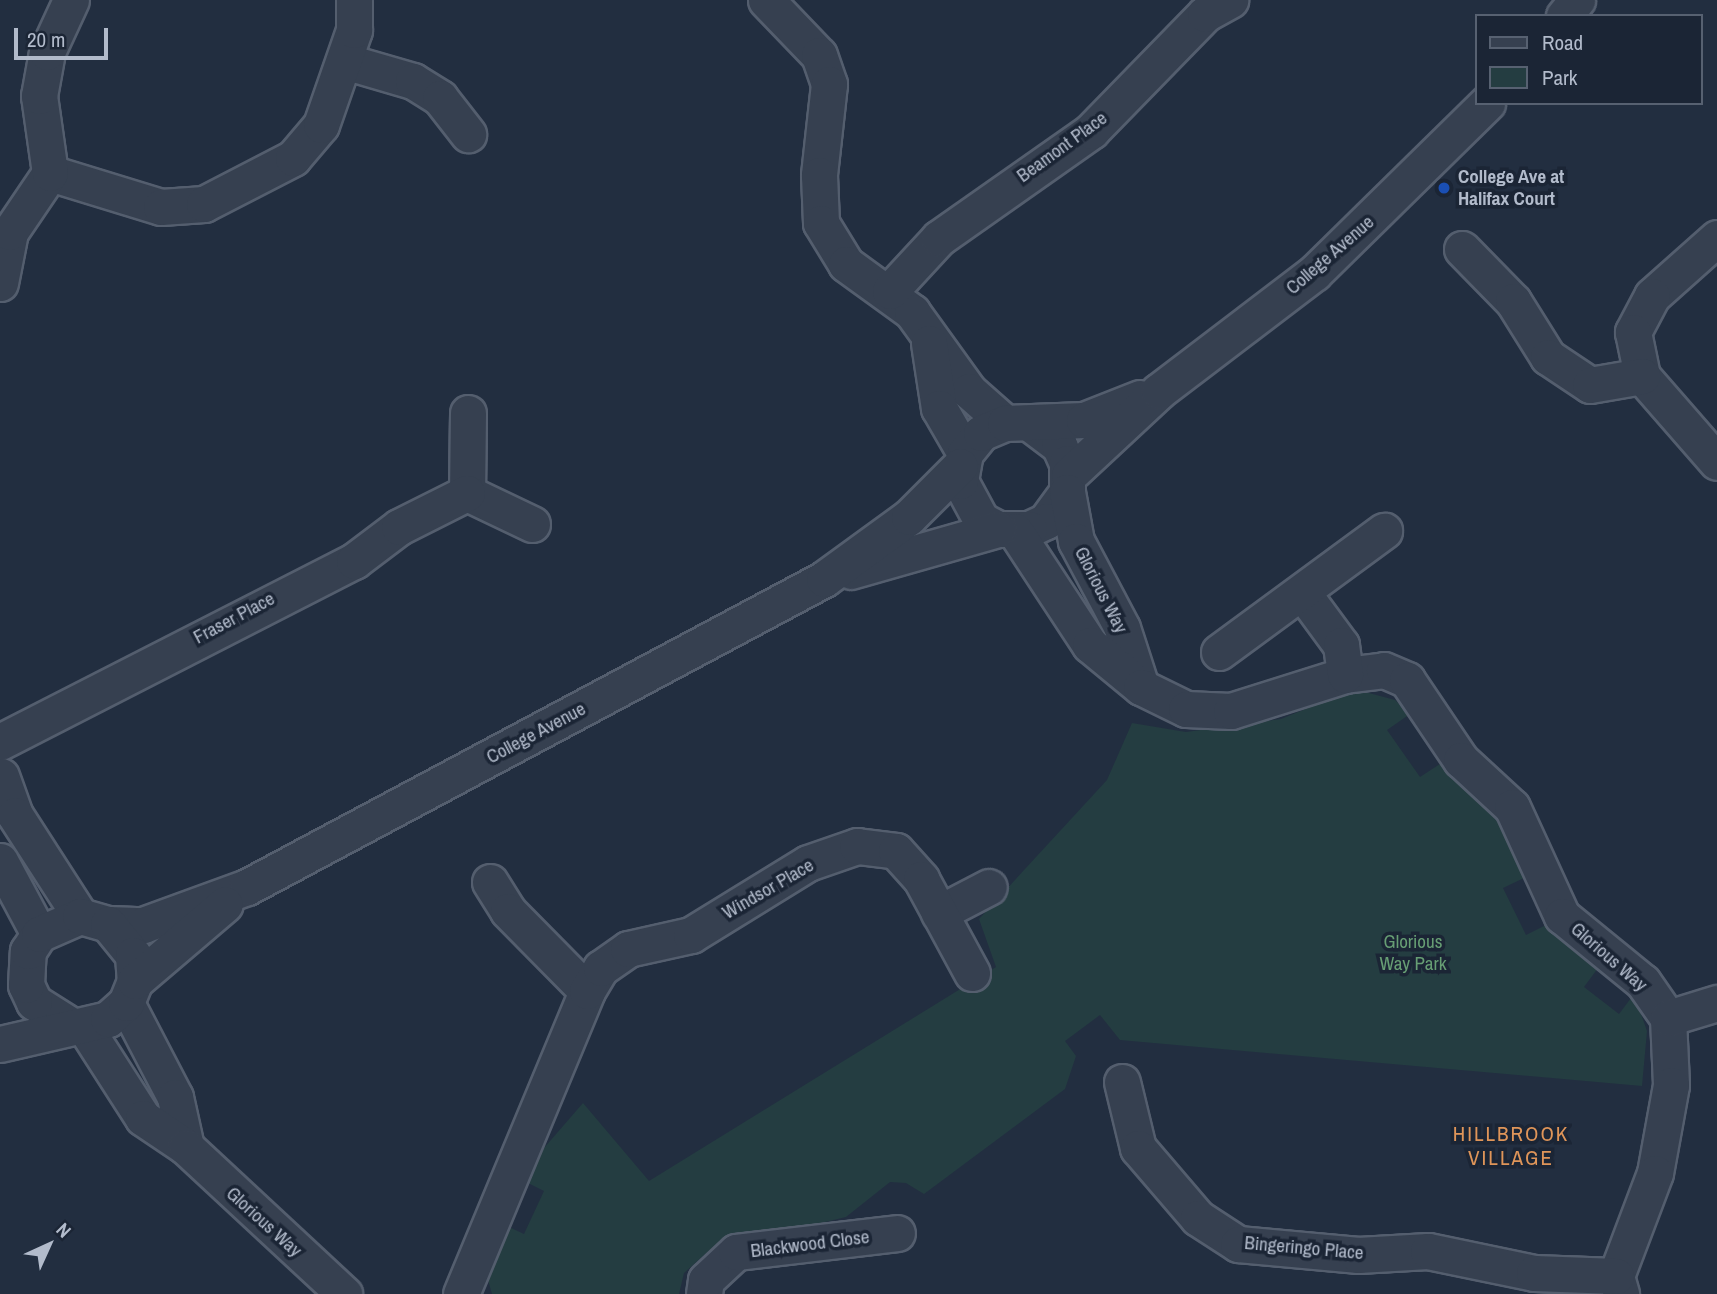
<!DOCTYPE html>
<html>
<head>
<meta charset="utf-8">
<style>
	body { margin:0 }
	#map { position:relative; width:1717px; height:1294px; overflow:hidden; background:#222e40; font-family:"Archivo Narrow",sans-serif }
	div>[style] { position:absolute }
	.green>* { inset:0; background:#243d41 }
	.roads { filter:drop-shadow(2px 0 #545e6e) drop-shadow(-2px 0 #545e6e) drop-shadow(0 2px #545e6e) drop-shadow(0 -2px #545e6e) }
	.minor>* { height:35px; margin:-17.5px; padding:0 17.5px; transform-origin:17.5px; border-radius:17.5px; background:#364050 }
	.dots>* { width:19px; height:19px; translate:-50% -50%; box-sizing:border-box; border:4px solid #1b2535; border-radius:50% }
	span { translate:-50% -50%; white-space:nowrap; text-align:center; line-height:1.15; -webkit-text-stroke:7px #1b2535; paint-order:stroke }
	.street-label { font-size:19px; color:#b2bbcb }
	.poi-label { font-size:19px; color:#b2bbcb; font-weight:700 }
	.left { translate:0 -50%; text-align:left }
	.park-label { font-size:19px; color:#679e74 }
	.neighbourhood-label { font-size:21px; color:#df9559; letter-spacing:2px }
	.legend { position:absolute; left:1475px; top:14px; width:228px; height:91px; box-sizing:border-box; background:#1b2535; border:2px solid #576171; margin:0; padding:9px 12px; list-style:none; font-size:21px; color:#b2bbcb }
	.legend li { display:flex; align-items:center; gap:14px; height:35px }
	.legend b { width:35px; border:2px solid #576171 }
	.north { position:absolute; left:14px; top:1210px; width:70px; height:70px; -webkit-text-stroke:5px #1b2535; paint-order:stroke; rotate:45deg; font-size:19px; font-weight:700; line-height:28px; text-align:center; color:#b2bbcb }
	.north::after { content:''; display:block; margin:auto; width:24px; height:32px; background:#b2bbcb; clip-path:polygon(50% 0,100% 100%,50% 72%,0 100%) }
	.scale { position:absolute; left:14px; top:28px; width:94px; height:32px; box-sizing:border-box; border:4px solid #b2bbcb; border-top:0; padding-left:9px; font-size:21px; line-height:24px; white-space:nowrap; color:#b2bbcb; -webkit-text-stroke:5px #1b2535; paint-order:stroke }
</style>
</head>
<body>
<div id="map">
	<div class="green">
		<i style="clip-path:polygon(1354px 689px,1395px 700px,1410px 714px,1387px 730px,1420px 777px,1443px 762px,1496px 813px,1528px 876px,1503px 888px,1526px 935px,1550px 923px,1563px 942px,1598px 968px,1584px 987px,1619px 1014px,1634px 994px,1647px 1031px,1642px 1086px,1120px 1040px,1100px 1015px,1065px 1041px,1076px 1056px,1065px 1089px,924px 1194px,906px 1183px,890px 1182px,846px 1217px,711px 1249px,684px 1273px,679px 1294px,492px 1294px,484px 1266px,498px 1222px,524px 1234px,544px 1191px,518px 1178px,583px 1103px,649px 1181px,996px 967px,979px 919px,1107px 780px,1132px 723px,1186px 732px,1281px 719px)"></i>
	</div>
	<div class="roads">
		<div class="minor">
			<i style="left:766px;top:0;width:76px;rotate:46.1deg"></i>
			<i style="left:819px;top:55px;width:31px;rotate:71deg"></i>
			<i style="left:829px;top:84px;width:92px;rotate:96.3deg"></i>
			<i style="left:819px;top:175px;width:48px;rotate:87.6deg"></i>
			<i style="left:821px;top:223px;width:48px;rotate:58.6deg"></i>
			<i style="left:846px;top:264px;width:82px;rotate:36deg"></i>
			<i style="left:912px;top:312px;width:97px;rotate:54.2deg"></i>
			<i style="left:969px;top:391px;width:48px;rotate:41.6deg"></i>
			<i style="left:1564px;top:16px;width:21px;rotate:-51deg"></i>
			<i style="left:344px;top:61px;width:72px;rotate:16.2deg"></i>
			<i style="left:413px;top:81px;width:32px;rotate:32deg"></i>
			<i style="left:440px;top:98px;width:46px;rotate:52.1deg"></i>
			<i style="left:50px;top:173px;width:116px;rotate:17deg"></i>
			<i style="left:161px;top:207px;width:43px;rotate:-4deg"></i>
			<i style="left:204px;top:204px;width:100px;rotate:-27.3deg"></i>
			<i style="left:293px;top:158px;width:43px;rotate:-49.7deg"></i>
			<i style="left:321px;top:125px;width:101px;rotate:-70.8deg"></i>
			<i style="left:354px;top:30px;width:30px;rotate:-90deg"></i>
			<i style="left:1717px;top:238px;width:87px;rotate:138.3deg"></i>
			<i style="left:1652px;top:296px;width:41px;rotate:117.8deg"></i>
			<i style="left:1633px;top:332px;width:45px;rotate:78.4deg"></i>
			<i style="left:1642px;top:376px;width:114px;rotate:48.9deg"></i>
			<i style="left:1462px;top:249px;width:73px;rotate:45.6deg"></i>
			<i style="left:1513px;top:301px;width:66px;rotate:58deg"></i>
			<i style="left:1548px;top:357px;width:50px;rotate:33.7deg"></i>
			<i style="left:1590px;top:385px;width:53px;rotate:-9.8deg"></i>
			<i style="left:0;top:283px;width:52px;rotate:-78.9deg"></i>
			<i style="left:10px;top:232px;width:71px;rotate:-55.9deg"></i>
			<i style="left:50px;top:173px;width:78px;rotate:-98.1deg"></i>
			<i style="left:39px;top:96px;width:45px;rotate:-79.7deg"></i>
			<i style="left:47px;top:52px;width:57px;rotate:-65.2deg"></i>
			<i style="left:890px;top:291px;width:72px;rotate:-47.2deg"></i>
			<i style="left:939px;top:238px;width:186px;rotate:-35.1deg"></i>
			<i style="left:1091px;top:131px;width:163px;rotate:-45.7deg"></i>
			<i style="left:1205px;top:14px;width:29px;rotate:-29deg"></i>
			<i style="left:929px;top:343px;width:66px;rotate:81.3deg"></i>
			<i style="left:939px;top:408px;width:52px;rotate:60deg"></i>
			<i style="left:468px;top:413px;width:80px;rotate:90.7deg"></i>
			<i style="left:467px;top:493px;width:72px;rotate:25.5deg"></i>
			<i style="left:1032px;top:425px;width:34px;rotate:37deg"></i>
			<i style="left:1059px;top:445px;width:20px;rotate:66deg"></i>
			<i style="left:1067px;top:463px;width:29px;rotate:90deg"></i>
			<i style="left:1067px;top:492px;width:36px;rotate:126deg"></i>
			<i style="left:1046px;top:521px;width:19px;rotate:155deg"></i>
			<i style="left:1029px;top:529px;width:31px;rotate:180deg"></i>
			<i style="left:998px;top:529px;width:19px;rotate:-152deg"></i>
			<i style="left:981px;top:520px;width:44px;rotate:-118.3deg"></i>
			<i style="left:960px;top:481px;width:28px;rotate:-80deg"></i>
			<i style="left:965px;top:453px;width:26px;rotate:-51deg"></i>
			<i style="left:981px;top:433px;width:26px;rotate:-23deg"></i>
			<i style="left:1005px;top:423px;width:79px;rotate:-2.2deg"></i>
			<i style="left:1084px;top:420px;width:60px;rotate:-21.4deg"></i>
			<i style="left:1069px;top:475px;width:123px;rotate:-43deg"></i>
			<i style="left:1159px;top:391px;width:195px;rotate:-37.3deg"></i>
			<i style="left:1314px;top:273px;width:243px;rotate:-44.5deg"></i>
			<i style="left:1067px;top:492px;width:50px;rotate:79.6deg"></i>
			<i style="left:1076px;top:541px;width:98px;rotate:62.1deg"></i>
			<i style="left:1122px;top:628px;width:62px;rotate:72.1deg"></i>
			<i style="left:1015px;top:531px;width:136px;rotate:56.7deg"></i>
			<i style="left:1090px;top:645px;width:66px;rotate:39.5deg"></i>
			<i style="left:1141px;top:687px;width:50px;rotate:26.1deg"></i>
			<i style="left:1186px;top:709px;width:45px;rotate:2.5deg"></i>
			<i style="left:1231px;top:711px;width:120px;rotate:-17.5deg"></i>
			<i style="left:1345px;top:675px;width:39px;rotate:-7deg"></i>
			<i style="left:1384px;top:670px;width:25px;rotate:23deg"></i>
			<i style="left:1407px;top:680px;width:97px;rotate:56deg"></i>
			<i style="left:1461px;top:760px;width:69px;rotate:42.7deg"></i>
			<i style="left:1512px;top:807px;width:120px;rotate:65.4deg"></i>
			<i style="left:1562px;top:916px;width:104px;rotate:39.2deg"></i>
			<i style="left:1643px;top:982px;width:44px;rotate:55.2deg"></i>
			<i style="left:1668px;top:1018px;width:67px;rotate:87.4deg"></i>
			<i style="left:1671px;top:1085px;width:89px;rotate:100.3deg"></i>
			<i style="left:1655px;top:1173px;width:110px;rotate:110.7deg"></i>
			<i style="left:1616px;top:1276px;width:19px;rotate:74deg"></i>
			<i style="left:851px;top:571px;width:153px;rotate:-15.9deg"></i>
			<i style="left:1302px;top:592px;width:66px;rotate:53.7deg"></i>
			<i style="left:1341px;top:645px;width:30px;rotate:82deg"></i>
			<i style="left:1219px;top:652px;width:205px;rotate:-36.3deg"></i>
			<i style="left:0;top:742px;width:398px;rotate:-27.1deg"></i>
			<i style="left:354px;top:561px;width:56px;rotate:-37.1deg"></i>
			<i style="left:399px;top:527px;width:76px;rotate:-26.6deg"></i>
			<i style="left:1px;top:776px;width:41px;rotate:70.3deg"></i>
			<i style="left:15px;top:815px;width:120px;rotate:57.2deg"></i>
			<i style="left:0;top:861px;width:83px;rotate:61.9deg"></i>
			<i style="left:490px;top:882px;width:34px;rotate:58deg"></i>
			<i style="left:508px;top:911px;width:112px;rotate:45.4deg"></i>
			<i style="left:939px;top:913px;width:56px;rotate:-27.5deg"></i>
			<i style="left:108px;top:924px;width:35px;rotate:2deg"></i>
			<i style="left:143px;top:925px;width:111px;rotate:-20.1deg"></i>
			<i style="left:247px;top:887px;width:654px;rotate:-28.09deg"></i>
			<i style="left:824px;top:579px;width:105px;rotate:-36.1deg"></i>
			<i style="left:909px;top:517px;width:72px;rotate:-45deg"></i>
			<i style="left:126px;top:1003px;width:106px;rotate:62.5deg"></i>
			<i style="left:175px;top:1097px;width:51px;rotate:77.6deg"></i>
			<i style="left:1668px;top:1018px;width:51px;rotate:-17deg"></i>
			<i style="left:72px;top:1026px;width:45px;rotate:-147.7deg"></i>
			<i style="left:34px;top:1002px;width:19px;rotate:-115deg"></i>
			<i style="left:26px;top:985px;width:34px;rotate:-87deg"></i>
			<i style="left:28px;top:951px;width:20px;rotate:-57deg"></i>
			<i style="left:39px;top:934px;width:45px;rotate:-23.7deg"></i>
			<i style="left:80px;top:916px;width:29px;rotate:16deg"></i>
			<i style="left:108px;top:924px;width:40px;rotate:51deg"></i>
			<i style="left:133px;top:955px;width:26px;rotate:86deg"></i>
			<i style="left:84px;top:1026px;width:109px;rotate:57.3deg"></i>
			<i style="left:143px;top:1118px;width:52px;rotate:34deg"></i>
			<i style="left:186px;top:1147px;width:216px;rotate:42.9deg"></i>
			<i style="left:0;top:1044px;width:111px;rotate:-13deg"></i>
			<i style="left:108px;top:1019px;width:24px;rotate:-42deg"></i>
			<i style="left:126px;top:1003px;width:24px;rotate:-68deg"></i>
			<i style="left:135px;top:981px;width:118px;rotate:-40.5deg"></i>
			<i style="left:1122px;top:1082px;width:68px;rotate:76.4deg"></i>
			<i style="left:1138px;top:1148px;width:92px;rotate:49.4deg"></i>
			<i style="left:1198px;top:1218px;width:48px;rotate:33deg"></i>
			<i style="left:1238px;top:1244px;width:121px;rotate:5.2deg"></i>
			<i style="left:1358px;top:1255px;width:70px;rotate:-3.3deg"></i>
			<i style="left:1428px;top:1251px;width:108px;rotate:11.7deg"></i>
			<i style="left:1534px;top:1273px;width:82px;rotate:2.1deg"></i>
			<i style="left:461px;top:1294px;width:328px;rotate:-67.4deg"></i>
			<i style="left:587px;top:991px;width:27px;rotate:-59deg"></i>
			<i style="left:601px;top:968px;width:33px;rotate:-35deg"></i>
			<i style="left:628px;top:949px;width:65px;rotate:-12.5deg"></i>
			<i style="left:691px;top:935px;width:137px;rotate:-31.6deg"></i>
			<i style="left:808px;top:863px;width:52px;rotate:-19.1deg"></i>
			<i style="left:857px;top:846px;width:39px;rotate:7deg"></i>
			<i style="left:896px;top:851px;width:38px;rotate:48deg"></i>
			<i style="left:921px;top:879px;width:107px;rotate:61.5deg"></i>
			<i style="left:704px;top:1294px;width:14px;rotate:-82deg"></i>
			<i style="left:706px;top:1280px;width:41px;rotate:-43deg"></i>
			<i style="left:736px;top:1252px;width:162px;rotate:-6.7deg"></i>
		</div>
	</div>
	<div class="dots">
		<i style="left:1444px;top:188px;background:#1a4fb4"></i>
	</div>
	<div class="street-label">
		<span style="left:1062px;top:147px;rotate:-36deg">Beamont Place</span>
		<span style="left:1330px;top:255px;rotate:-41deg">College Avenue</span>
		<span style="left:1101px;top:590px;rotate:63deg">Glorious Way</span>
		<span style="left:234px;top:618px;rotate:-28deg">Fraser Place</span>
		<span style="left:536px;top:733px;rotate:-28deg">College Avenue</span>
		<span style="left:768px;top:889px;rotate:-30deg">Windsor Place</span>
		<span style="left:1609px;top:957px;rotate:41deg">Glorious Way</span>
		<span style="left:264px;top:1222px;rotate:42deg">Glorious Way</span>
		<span style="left:810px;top:1244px;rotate:-7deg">Blackwood Close</span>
		<span style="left:1304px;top:1248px;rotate:5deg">Bingeringo Place</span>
	</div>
	<div class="poi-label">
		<span class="left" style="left:1458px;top:188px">College Ave at<br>Halifax Court</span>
	</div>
	<div class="park-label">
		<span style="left:1413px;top:953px">Glorious<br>Way Park</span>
	</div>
	<div class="neighbourhood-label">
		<span style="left:1511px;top:1146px">HILLBROOK<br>VILLAGE</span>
	</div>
	<ul class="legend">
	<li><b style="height:9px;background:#364050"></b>Road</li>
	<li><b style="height:19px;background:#243d41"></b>Park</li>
	</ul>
	<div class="north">N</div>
	<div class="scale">20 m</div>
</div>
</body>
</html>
